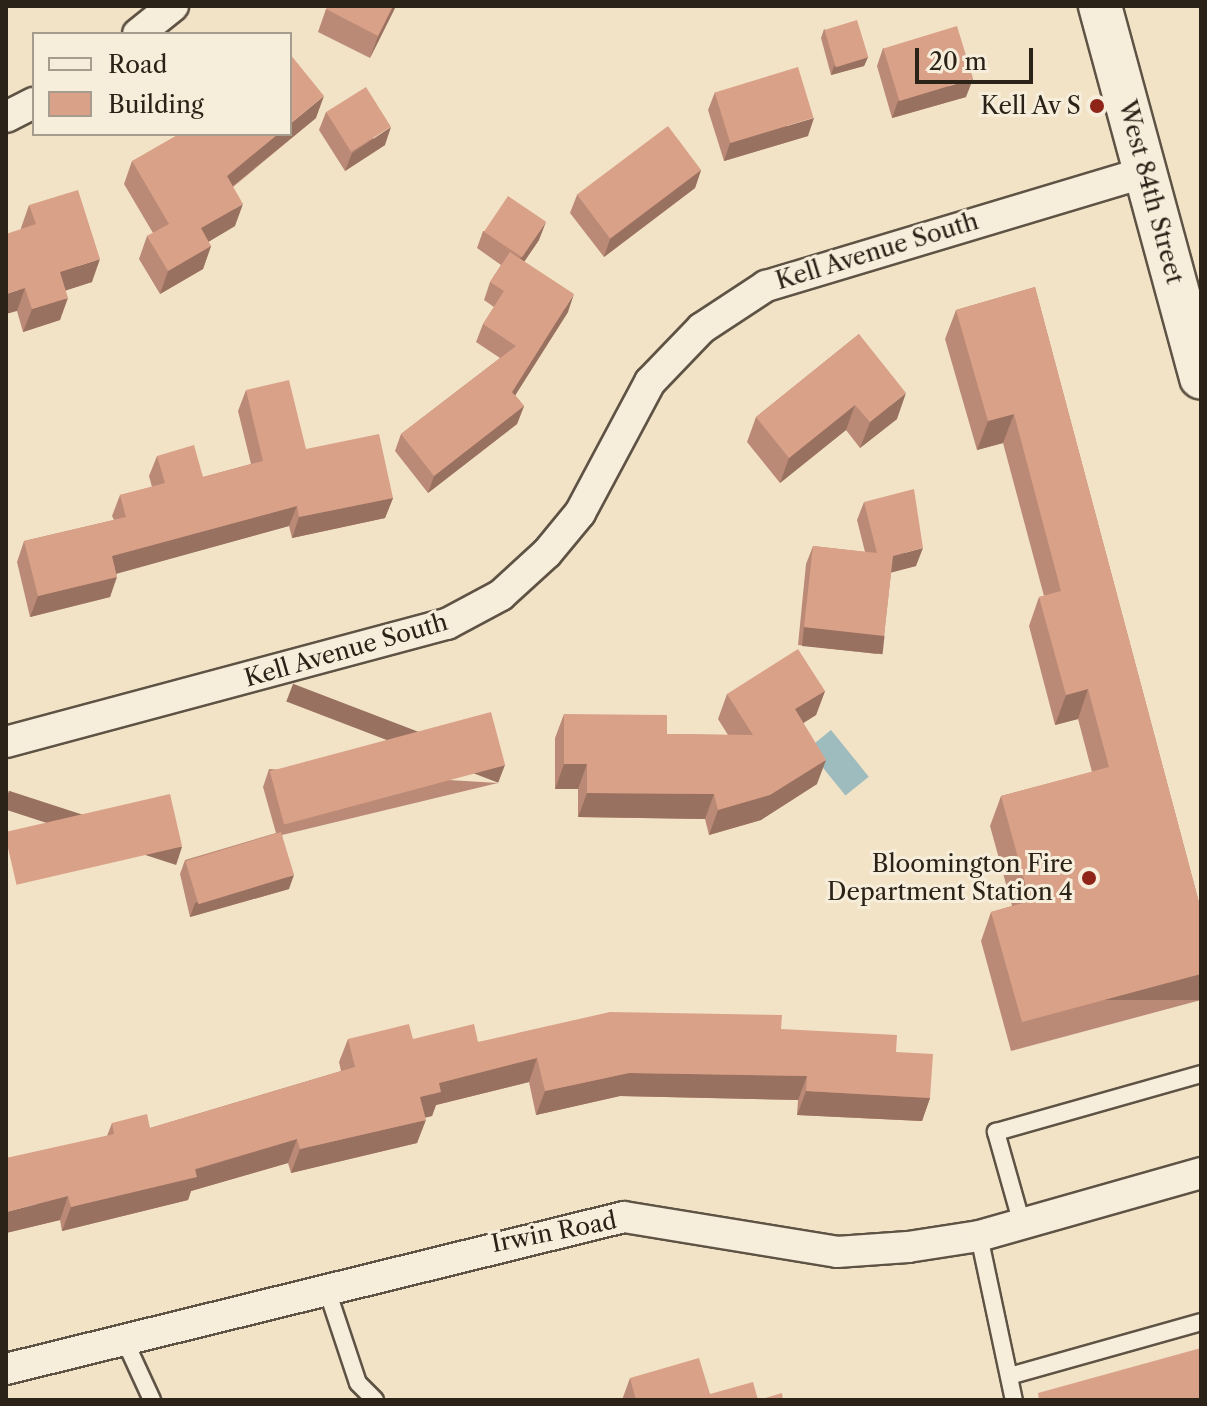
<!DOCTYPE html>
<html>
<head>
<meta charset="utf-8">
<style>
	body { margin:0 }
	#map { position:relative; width:1207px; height:1406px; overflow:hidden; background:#f2e3c7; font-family:"Libre Caslon Text",serif }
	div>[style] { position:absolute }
	.water>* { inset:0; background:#9ebcbd; transform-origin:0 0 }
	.roads { filter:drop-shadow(2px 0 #5e5344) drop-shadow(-2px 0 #5e5344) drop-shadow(0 2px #5e5344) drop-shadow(0 -2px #5e5344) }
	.lane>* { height:16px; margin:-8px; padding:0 8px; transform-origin:8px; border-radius:8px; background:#f7eddb }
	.street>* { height:30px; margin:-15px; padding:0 15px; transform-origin:15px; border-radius:15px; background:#f7eddb }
	.secondary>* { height:42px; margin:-21px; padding:0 21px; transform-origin:21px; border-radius:21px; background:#f7eddb }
	.wall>* { inset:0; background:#bb8a76 }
	.shaded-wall>* { inset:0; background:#997160; transform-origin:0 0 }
	.building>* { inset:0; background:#daa189; transform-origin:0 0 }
	.dots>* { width:22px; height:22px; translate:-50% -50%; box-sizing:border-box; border:4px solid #f7eddb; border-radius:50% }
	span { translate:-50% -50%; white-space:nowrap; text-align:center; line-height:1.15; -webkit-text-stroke:6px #f7eddb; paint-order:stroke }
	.poi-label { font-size:24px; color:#2c2318 }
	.right { translate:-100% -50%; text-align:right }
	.street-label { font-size:24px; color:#2c2318 }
	.frame { position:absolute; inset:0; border:8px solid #2c2318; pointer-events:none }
	.legend { position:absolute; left:32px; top:32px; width:260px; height:104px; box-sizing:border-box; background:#f7eddb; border:2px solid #a69c8d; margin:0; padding:10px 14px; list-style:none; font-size:24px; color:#2c2318 }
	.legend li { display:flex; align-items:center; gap:16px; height:40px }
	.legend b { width:40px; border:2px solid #a69c8d }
	.scale { position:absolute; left:915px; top:48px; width:118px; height:36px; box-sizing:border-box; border:4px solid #2c2318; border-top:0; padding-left:10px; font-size:24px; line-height:28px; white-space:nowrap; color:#2c2318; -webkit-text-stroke:6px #f7eddb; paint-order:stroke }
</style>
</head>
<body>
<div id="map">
	<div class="water">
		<i style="left:831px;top:730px;width:60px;height:30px;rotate:51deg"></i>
	</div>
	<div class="roads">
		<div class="lane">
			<i style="left:1022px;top:1224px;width:96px;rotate:-105.8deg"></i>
			<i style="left:996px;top:1132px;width:213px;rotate:-15.8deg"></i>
			<i style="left:979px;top:1236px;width:168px;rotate:78deg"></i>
			<i style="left:326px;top:1287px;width:101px;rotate:71.6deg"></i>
			<i style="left:358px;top:1383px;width:24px;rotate:45deg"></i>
			<i style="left:124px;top:1339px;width:67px;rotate:65.3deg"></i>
			<i style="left:1013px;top:1375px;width:195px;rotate:-15.7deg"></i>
		</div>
		<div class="street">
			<i style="left:138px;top:34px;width:45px;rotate:-38.7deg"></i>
			<i style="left:6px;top:117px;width:31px;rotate:-27deg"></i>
			<i style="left:6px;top:742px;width:457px;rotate:-15deg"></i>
			<i style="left:447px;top:624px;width:61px;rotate:-28.2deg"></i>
			<i style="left:501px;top:595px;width:62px;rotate:-42.4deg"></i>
			<i style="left:547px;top:553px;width:52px;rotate:-50.5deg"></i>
			<i style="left:580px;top:513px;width:149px;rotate:-61.9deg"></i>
			<i style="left:650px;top:382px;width:75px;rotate:-46.1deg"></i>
			<i style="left:702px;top:328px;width:77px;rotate:-33.3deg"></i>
			<i style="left:766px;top:286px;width:396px;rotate:-16.7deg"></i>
			<i style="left:6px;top:1369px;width:636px;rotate:-13.82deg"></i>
			<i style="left:624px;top:1217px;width:216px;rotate:9.3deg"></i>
			<i style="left:837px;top:1252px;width:71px;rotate:-4deg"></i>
			<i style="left:908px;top:1247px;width:72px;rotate:-8.8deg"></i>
			<i style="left:979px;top:1236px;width:231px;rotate:-15.8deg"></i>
		</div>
		<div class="secondary">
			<i style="left:1100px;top:6px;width:385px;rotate:74.8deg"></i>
		</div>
	</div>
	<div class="wall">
		<i style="clip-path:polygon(396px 6px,370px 58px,318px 32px,326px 9px)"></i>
		<i style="clip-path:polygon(824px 29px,868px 57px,864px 66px,831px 75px,821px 38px)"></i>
		<i style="clip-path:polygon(883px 48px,966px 97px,892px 118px,877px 66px)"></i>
		<i style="clip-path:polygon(715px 92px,808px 136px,724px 161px,708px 110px)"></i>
		<i style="clip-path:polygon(326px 112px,385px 145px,345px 171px,319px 130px)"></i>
		<i style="clip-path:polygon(316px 118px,233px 187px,235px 226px,208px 242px,211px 246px,203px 269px,160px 294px,139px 259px,147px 236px,153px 233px,124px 184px,132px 161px)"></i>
		<i style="clip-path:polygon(701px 170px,695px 188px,604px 257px,570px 213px,577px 195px)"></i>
		<i style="clip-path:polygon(29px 205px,92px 282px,66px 290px,60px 320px,23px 332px,17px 311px,21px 228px)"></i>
		<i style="clip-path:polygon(483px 231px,539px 240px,524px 262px,568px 312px,515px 395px,524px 406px,517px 424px,428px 493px,395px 451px,401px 434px,500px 358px,476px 342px,483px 324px,494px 307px,484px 300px,490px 282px,501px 265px,477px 248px)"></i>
		<i style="clip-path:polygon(1035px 287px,1201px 910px,1201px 1000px,1011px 1051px,981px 941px,991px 912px,1012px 906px,990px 826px,1001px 796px,1092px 772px,1078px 719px,1055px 725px,1029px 626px,1039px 597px,1044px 596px,1003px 443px,977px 450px,945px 339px,956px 310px)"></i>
		<i style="clip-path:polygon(859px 334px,897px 419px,860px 448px,846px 430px,780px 483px,747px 442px,756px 417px)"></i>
		<i style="clip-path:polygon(246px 390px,306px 449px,393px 498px,385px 518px,292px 538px,289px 526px,117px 573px,110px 597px,30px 617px,17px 562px,24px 541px,114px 520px,112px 516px,120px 495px,152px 487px,149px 476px,157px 456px,203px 477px,251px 464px,238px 411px)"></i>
		<i style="clip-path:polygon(864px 502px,916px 566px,891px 572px,884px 636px,877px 654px,798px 645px,806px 564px,813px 546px,865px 552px,857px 520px)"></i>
		<i style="clip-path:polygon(825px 691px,816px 715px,803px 723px,817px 784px,761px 820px,709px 835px,705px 819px,578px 817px,578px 789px,555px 789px,555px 738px,564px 714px,667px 734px,728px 735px,718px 719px,727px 694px)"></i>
		<i style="clip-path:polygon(269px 769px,498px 783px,282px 835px,289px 889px,190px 917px,180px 874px,185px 860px,276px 833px,263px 787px)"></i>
		<i style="clip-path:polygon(781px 1029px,896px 1052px,930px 1098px,922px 1121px,797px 1115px,798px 1100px,620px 1096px,536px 1115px,529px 1082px,436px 1105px,432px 1116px,425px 1117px,417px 1143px,291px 1173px,288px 1163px,191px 1191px,188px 1200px,62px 1231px,60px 1220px,6px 1233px,107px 1136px,112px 1123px,150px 1128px,341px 1071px,339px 1062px,348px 1039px,478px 1042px)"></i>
		<i style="clip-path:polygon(630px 1378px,710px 1394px,758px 1400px,622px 1400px)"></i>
	</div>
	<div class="shaded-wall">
		<i style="clip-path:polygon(393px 6px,396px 6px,370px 58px,378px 36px)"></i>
		<i style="clip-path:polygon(868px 57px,864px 66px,831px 75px,834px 66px)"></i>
		<i style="clip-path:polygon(973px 79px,966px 97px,892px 118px,898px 101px)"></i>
		<i style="clip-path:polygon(324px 96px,316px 118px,218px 198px,227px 176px,278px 134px,290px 134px,290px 124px)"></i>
		<i style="clip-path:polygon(814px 118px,808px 136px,724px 161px,730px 143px)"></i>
		<i style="clip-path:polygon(391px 127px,385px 145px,345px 171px,352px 153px)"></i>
		<i style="clip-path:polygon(701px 170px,695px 188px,604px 257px,610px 239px)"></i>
		<i style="clip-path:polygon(243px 204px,235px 226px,193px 251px,201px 228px)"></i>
		<i style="clip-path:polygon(546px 222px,539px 240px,515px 275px,521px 257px)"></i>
		<i style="clip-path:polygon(211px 246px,203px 269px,160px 294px,168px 271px)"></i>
		<i style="clip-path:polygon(100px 259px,92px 282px,52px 295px,60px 272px)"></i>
		<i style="clip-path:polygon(25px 288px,17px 311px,6px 314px,6px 294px)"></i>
		<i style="clip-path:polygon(574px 294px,568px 312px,506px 410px,512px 392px)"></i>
		<i style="clip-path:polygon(68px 298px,60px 320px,23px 332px,32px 309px)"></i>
		<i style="clip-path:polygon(906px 393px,897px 419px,860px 448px,870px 422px)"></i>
		<i style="clip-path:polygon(855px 405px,846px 430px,780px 483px,789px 458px)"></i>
		<i style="clip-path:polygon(524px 406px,517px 424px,428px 493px,434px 476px)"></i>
		<i style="clip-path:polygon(1014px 414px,1003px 443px,977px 450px,988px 421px)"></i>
		<i style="clip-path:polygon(393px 498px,385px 518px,292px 538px,299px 517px)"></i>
		<i style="clip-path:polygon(297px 506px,289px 526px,105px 577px,112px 556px)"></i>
		<i style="clip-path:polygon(923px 548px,916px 566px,886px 574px,893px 556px)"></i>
		<i style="clip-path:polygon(117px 577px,110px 597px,30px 617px,38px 596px)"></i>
		<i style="left:804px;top:627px;width:81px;height:19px;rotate:6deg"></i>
		<i style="clip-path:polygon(1088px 689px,1078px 719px,1055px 725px,1066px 695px)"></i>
		<i style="clip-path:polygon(825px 691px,816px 715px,786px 734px,795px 709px)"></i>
		<i style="clip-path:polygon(826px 760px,817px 784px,761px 820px,709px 835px,718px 810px)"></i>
		<i style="clip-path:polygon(564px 764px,587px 764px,578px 789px,555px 789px)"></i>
		<i style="left:505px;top:765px;width:19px;height:227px;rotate:111deg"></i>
		<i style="clip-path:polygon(587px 793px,714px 794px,705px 819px,578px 817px)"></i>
		<i style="left:182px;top:847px;width:19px;height:182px;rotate:108deg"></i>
		<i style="clip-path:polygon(294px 875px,289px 889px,190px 917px,195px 903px)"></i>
		<i style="left:1201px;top:974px;width:26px;height:185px;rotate:90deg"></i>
		<i style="clip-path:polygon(537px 1058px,529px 1082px,436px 1105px,432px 1116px,412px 1121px,420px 1097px,439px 1083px)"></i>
		<i style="clip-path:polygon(629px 1073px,807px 1076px,798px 1100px,620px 1096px,536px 1115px,545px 1091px)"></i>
		<i style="clip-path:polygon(806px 1091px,930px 1098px,922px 1121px,797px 1115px)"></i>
		<i style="clip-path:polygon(426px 1120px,417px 1143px,291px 1173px,300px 1149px)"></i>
		<i style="clip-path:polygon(297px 1139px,288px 1163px,191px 1191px,188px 1200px,62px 1231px,71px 1207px)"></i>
		<i style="clip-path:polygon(68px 1196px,60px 1220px,6px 1233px,6px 1212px)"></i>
	</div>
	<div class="building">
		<i style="clip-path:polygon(328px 6px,393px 6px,378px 36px,326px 9px)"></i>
		<i style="left:857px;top:20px;width:39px;height:34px;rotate:73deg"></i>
		<i style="left:957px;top:26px;width:55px;height:77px;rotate:73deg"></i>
		<i style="clip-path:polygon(290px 54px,324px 96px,290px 124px)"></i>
		<i style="left:798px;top:67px;width:53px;height:87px;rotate:73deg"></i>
		<i style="left:366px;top:87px;width:47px;height:47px;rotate:58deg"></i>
		<i style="left:668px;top:126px;width:55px;height:114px;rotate:53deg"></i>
		<i style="clip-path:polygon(179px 134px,278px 134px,227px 176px,243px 204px,201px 228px,211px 246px,168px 271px,147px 236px,169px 224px,132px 161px)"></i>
		<i style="clip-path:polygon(78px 190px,100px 259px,60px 272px,68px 298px,32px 309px,25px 288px,6px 294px,6px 234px,36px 224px,29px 205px)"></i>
		<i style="left:508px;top:196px;width:46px;height:43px;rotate:34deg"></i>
		<i style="clip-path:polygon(510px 252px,574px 294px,512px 392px,524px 406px,434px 476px,401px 434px,516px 346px,483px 324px,504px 291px,490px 282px)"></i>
		<i style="clip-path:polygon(1035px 287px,1201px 910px,1201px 974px,1022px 1022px,991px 912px,1030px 901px,1001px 796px,1109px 767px,1088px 689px,1066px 695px,1039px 597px,1061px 591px,1014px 414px,988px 421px,956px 310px)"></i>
		<i style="clip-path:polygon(859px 334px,906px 393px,870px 422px,855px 405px,789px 458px,756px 417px)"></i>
		<i style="clip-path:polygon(289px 380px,306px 449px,379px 434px,393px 498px,299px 517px,297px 506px,112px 556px,117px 577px,38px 596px,24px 541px,126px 517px,120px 495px,165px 483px,157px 456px,194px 445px,203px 477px,263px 461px,246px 390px)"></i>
		<i style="clip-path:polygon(914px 489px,923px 548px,893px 556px,884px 636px,804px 627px,813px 546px,877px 553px,864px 502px)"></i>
		<i style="clip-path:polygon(798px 649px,825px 691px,795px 709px,826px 760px,770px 795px,718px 810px,714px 794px,587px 793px,587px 764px,564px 764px,564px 714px,667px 715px,667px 734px,753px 735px,727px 694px)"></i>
		<i style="left:491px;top:712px;width:55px;height:229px;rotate:75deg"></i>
		<i style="left:170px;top:794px;width:54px;height:170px;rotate:77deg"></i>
		<i style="left:281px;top:832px;width:45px;height:100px;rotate:73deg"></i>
		<i style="clip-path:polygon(610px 1012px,782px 1015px,781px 1029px,897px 1035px,896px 1052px,933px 1054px,930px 1098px,806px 1091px,807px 1076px,629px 1073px,545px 1091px,537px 1058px,439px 1083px,441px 1092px,420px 1097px,426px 1120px,300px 1149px,297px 1139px,195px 1169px,197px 1177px,71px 1207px,68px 1196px,6px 1212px,6px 1158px,114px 1134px,112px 1123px,147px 1114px,150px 1128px,355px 1067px,348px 1039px,409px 1024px,413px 1039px,474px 1024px,478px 1042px)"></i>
		<i style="clip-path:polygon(1201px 1348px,1201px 1400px,1039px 1400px,1038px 1393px)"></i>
		<i style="clip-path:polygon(699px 1358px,710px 1394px,753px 1382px,758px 1400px,636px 1400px,630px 1378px)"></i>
		<i style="clip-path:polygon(782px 1393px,783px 1400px,759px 1400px)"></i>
	</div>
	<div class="dots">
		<i style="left:1097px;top:106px;background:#8f2418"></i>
		<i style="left:1089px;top:878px;background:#8f2418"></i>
	</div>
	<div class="poi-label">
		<span class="right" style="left:1081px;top:106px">Kell Av S</span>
		<span class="right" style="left:1073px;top:878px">Bloomington Fire<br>Department Station 4</span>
	</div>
	<div class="street-label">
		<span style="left:1151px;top:192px;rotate:75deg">West 84th Street</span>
		<span style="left:877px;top:251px;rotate:-17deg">Kell Avenue South</span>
		<span style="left:346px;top:650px;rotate:-16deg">Kell Avenue South</span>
		<span style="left:554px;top:1232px;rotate:-11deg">Irwin Road</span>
	</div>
	<div class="frame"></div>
	<ul class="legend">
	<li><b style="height:10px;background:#f7eddb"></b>Road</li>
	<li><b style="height:22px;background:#daa189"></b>Building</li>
	</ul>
	<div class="scale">20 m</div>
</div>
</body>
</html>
